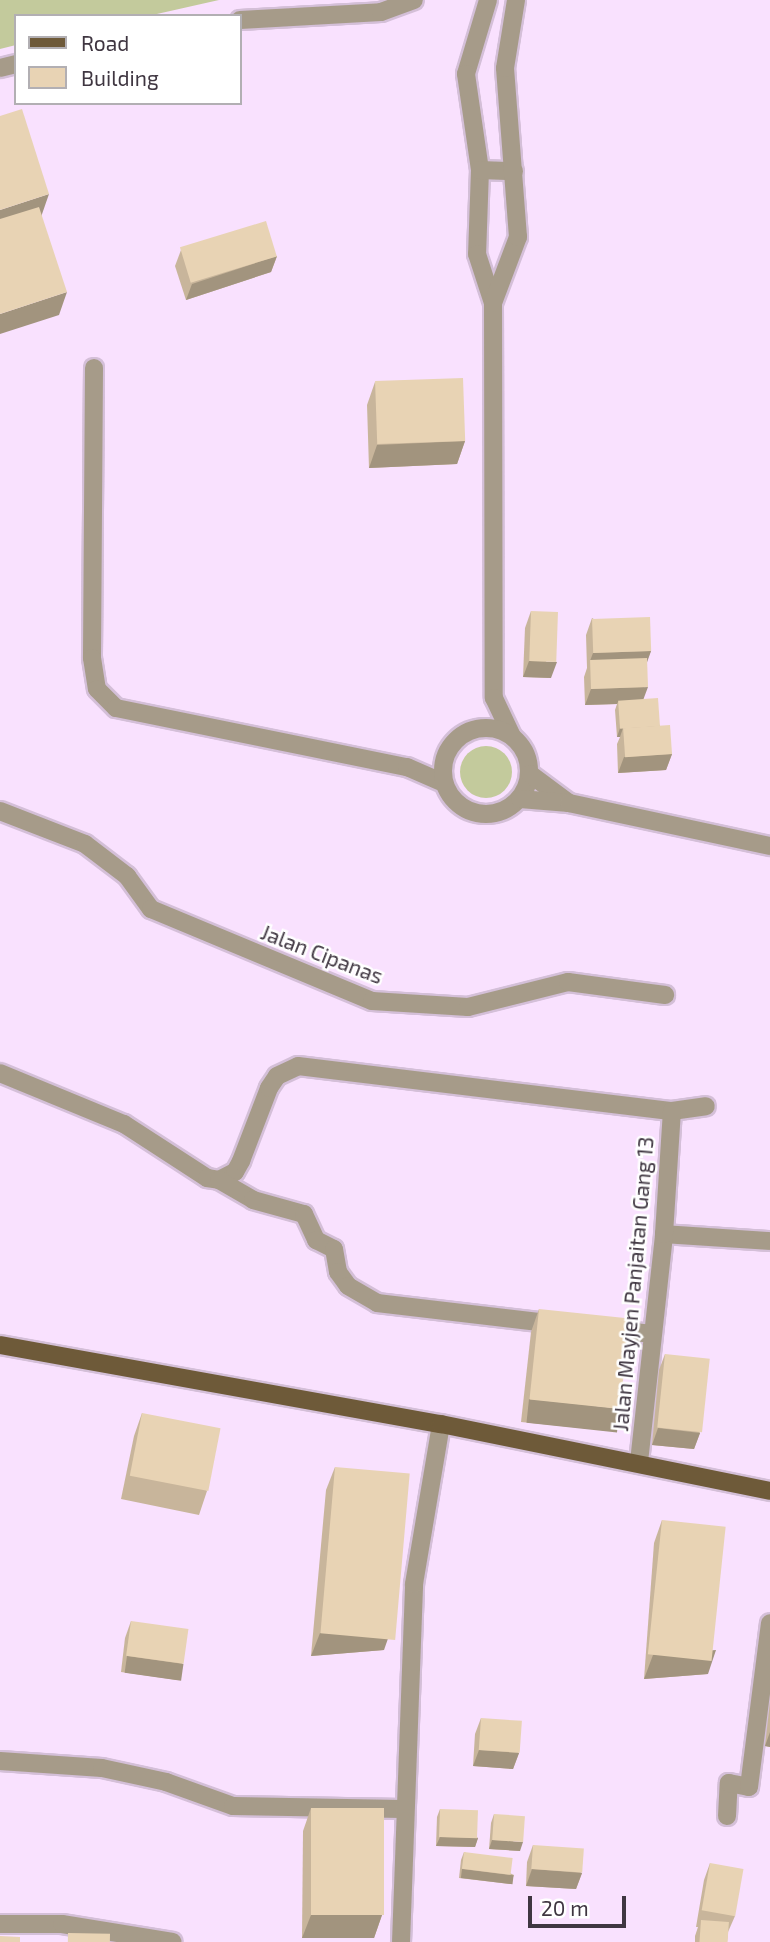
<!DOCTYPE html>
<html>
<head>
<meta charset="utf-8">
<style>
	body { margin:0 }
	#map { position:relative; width:770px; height:1942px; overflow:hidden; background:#f9e1fe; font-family:"Exo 2",sans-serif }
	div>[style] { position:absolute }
	.green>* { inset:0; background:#c3ca9c }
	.round { border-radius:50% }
	.roads { filter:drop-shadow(2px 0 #d4bfd8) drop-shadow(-2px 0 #d4bfd8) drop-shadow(0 2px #d4bfd8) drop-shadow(0 -2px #d4bfd8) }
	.minor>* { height:18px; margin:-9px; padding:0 9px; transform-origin:9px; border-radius:9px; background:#a69b89 }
	.minor>.ring { margin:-9px; padding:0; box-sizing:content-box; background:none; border:18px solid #a69b89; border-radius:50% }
	.major>* { height:18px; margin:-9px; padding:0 9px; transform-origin:9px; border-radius:9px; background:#6e5a39 }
	.wall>* { inset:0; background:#c8b59b }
	.shaded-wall>* { inset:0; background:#a2947e; transform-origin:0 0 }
	.building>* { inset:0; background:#e8d3b4; transform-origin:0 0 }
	span { translate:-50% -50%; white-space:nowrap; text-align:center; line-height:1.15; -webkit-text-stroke:5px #fff; paint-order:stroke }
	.street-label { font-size:21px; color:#3f3641 }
	.legend { position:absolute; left:14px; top:14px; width:228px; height:91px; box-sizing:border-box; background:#fff; border:2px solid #b2afb3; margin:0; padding:9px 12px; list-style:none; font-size:21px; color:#3f3641 }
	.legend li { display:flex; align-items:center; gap:14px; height:35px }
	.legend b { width:35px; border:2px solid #b2afb3 }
	.scale { position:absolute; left:528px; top:1896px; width:98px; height:32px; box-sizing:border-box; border:4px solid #3f3641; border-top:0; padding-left:9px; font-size:21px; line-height:24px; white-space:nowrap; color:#3f3641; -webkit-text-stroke:5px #fff; paint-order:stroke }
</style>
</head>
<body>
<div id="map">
	<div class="green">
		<i style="clip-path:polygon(0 0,219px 0,148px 16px,16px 16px,16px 45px,0 49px)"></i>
		<i class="round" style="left:460px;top:746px;width:52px;height:52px"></i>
	</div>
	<div class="roads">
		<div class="minor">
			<i style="left:488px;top:0;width:77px;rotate:106.6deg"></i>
			<i style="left:466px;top:74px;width:97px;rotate:81.7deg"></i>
			<i style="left:480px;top:170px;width:84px;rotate:92deg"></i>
			<i style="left:477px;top:254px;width:52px;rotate:71.9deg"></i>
			<i style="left:493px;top:303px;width:395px;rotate:89.9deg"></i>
			<i style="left:494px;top:698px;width:42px;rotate:64.7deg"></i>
			<i style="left:240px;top:20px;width:141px;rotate:-3.2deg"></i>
			<i style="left:381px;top:12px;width:35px;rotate:-20deg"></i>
			<i style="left:0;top:68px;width:16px;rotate:-14deg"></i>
			<i style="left:480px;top:170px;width:34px;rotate:2deg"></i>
			<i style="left:493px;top:303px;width:71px;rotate:-69.3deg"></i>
			<i style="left:518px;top:237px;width:169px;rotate:-94.4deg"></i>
			<i style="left:505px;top:68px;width:69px;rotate:-80.8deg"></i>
			<i style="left:94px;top:368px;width:290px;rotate:90.4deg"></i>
			<i style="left:92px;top:658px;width:31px;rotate:81deg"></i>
			<i style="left:97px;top:689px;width:27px;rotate:45deg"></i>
			<i style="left:116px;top:708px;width:297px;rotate:11.5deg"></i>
			<i style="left:407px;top:767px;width:40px;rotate:23.4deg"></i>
			<i class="ring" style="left:443px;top:728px;width:68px;height:68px"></i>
			<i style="left:530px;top:774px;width:49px;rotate:36.6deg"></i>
			<i style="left:520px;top:799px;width:49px;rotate:4.7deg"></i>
			<i style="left:569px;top:803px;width:206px;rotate:12.1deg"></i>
			<i style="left:0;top:811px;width:91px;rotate:21.2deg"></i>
			<i style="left:85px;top:844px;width:53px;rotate:37.3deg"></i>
			<i style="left:127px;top:876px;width:41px;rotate:54deg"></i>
			<i style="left:151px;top:909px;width:239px;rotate:22.6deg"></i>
			<i style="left:372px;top:1001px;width:96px;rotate:3.6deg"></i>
			<i style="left:468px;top:1007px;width:103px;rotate:-14deg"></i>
			<i style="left:568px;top:982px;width:98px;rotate:7.6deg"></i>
			<i style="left:0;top:1073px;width:134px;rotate:22.4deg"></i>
			<i style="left:124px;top:1124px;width:99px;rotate:33deg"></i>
			<i style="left:207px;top:1178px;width:12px;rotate:9deg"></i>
			<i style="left:219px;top:1180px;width:18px;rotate:-27deg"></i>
			<i style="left:235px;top:1172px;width:13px;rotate:-61deg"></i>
			<i style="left:241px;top:1161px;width:78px;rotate:-69deg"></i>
			<i style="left:269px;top:1088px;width:14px;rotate:-56deg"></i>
			<i style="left:277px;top:1076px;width:23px;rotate:-25deg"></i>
			<i style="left:298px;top:1066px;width:377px;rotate:6.9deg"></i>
			<i style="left:672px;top:1111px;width:34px;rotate:-8deg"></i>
			<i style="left:219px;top:1180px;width:39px;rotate:30deg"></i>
			<i style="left:253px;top:1200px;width:53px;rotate:15.4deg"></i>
			<i style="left:304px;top:1214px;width:29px;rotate:65deg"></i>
			<i style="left:316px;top:1240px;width:20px;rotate:27deg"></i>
			<i style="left:334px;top:1249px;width:23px;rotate:80deg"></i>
			<i style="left:338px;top:1272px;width:17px;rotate:54deg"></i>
			<i style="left:348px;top:1286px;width:34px;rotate:30deg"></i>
			<i style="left:377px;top:1303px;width:180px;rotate:6.7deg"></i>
			<i style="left:664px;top:1234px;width:106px;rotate:3.8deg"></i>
			<i style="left:605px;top:1329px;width:48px;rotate:5.9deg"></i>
			<i style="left:639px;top:1462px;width:229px;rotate:-83.7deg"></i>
			<i style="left:664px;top:1234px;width:123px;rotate:-86.3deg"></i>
			<i style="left:0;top:1761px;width:102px;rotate:3.9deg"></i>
			<i style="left:102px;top:1768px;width:66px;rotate:12.3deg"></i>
			<i style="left:166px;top:1782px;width:71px;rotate:19.7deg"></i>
			<i style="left:233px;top:1806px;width:169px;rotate:1deg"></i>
			<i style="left:727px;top:1816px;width:33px;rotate:-87deg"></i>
			<i style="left:729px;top:1783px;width:20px;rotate:11deg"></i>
			<i style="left:749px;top:1787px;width:165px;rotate:-82.7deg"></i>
			<i style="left:0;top:1924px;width:62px"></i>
			<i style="left:62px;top:1924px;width:112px;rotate:9.2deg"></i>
			<i style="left:401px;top:1942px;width:358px;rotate:-87.9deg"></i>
			<i style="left:414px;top:1584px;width:162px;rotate:-80.4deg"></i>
		</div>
		<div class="major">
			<i style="left:0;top:1345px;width:448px;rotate:10.2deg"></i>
			<i style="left:441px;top:1424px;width:336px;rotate:11.5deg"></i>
		</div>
	</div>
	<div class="wall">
		<i style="clip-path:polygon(181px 250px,277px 256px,271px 272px,186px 300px,175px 266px)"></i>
		<i style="clip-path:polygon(375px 382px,465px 441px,457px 464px,369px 468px,367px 405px)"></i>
		<i style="clip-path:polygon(531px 611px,551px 678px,523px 677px,525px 628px)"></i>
		<i style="clip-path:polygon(592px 618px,651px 651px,647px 661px,643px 700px,660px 726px,672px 754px,666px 770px,618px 773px,617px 744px,620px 737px,617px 737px,615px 710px,617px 704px,585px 705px,584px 677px,587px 668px,586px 635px)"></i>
		<i style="clip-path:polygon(539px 1309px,611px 1431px,521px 1422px,531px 1332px)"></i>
		<i style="clip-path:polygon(665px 1354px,700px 1433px,694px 1449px,652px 1445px,659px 1370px)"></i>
		<i style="clip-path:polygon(142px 1413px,207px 1491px,199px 1515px,121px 1499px,134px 1436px)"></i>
		<i style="clip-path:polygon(335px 1467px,384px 1650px,311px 1656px,326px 1490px)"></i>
		<i style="clip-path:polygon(662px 1520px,708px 1674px,644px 1679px,654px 1543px)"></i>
		<i style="clip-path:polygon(131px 1621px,183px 1664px,177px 1680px,121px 1672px,125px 1638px)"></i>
		<i style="clip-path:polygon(770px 1702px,770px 1747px,765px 1746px)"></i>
		<i style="clip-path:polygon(481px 1718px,519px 1753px,513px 1769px,473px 1766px,475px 1734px)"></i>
		<i style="clip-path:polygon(311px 1808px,382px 1915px,374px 1938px,302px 1938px,303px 1831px)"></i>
		<i style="clip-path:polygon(440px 1809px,478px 1838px,475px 1847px,436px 1846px,437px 1817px)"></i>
		<i style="clip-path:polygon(494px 1814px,520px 1851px,489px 1849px,491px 1823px)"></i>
		<i style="clip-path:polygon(533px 1845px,582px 1873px,576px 1889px,526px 1886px,527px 1862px)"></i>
		<i style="clip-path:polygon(464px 1852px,514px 1875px,510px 1884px,459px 1878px,461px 1860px)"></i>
		<i style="clip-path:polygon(710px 1863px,735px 1916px,728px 1932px,727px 1942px,695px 1942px,695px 1936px,698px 1927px,696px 1927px,704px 1880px)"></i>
	</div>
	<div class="shaded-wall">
		<i style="clip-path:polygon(49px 194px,41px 217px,0 230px,0 210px)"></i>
		<i style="clip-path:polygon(277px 256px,271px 272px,186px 300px,192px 284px)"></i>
		<i style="clip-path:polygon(67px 292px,59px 315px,0 334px,0 314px)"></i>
		<i style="clip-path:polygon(465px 441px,457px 464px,369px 468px,377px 445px)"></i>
		<i style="clip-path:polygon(651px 651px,645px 668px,590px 661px,593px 653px)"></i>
		<i style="clip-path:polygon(529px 661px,557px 662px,551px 678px,523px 677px)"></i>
		<i style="clip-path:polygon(648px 687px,642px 703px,618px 702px,617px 704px,585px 705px,591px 689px)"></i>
		<i style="clip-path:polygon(620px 728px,623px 728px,620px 737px,617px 737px)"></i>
		<i style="clip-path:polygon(672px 754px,666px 770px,618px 773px,624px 757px)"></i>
		<i style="left:529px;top:1399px;width:91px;height:24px;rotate:6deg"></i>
		<i style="clip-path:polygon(658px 1428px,700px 1433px,694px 1449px,652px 1445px)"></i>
		<i style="clip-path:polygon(392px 1627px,384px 1650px,311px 1656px,320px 1633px)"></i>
		<i style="clip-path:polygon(716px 1650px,708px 1674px,644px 1679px,653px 1655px)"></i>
		<i style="left:127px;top:1656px;width:57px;height:17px;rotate:8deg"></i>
		<i style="clip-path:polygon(770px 1732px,770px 1747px,765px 1746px)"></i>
		<i style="clip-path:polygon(479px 1750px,519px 1753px,513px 1769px,473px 1766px)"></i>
		<i style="clip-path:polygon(440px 1837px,478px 1838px,475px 1847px,436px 1846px)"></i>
		<i style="clip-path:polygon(492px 1840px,523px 1842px,520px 1851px,489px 1849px)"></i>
		<i style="left:462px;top:1869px;width:52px;height:9px;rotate:7deg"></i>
		<i style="clip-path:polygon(532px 1869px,582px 1873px,576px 1889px,526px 1886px)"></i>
		<i style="clip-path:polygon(311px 1915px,382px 1915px,374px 1938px,302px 1938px)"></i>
	</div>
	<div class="building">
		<i style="clip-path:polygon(22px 109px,49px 194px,0 210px,0 116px)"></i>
		<i style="clip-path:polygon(39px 207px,67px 292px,0 314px,0 219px)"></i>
		<i style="left:266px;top:221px;width:37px;height:90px;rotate:73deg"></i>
		<i style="left:463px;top:378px;width:63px;height:88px;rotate:88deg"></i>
		<i style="left:531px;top:611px;width:27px;height:50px;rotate:2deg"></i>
		<i style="left:650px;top:617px;width:34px;height:58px;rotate:88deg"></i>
		<i style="left:647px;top:658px;width:29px;height:57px;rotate:88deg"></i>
		<i style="left:658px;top:698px;width:28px;height:40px;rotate:86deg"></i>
		<i style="left:670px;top:725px;width:29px;height:47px;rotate:86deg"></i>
		<i style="left:539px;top:1309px;width:91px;height:91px;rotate:6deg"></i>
		<i style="left:665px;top:1354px;width:45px;height:74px;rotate:6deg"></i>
		<i style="left:142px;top:1413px;width:80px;height:64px;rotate:11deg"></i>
		<i style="left:335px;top:1467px;width:75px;height:167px;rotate:5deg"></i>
		<i style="left:662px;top:1520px;width:64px;height:135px;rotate:6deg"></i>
		<i style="left:131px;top:1621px;width:58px;height:35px;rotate:8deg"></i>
		<i style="left:481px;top:1718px;width:41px;height:32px;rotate:4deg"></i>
		<i style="left:311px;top:1808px;width:73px;height:107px"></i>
		<i style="left:440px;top:1809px;width:38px;height:28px;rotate:2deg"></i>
		<i style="left:494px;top:1814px;width:31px;height:26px;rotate:4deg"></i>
		<i style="left:533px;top:1845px;width:51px;height:24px;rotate:4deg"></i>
		<i style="left:464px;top:1852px;width:49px;height:17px;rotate:7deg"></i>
		<i style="left:710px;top:1863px;width:34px;height:48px;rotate:10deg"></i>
		<i style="left:701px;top:1920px;width:28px;height:22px;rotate:4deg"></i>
		<i style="left:68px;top:1933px;width:42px;height:9px;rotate:1deg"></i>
		<i style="clip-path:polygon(0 1936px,20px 1937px,20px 1942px,0 1942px)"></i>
	</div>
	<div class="street-label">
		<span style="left:322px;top:954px;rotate:21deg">Jalan Cipanas</span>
		<span style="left:633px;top:1284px;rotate:-85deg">Jalan Mayjen Panjaitan Gang 13</span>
	</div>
	<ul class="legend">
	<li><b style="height:9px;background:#6e5a39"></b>Road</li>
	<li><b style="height:19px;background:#e8d3b4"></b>Building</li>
	</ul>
	<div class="scale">20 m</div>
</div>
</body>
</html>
